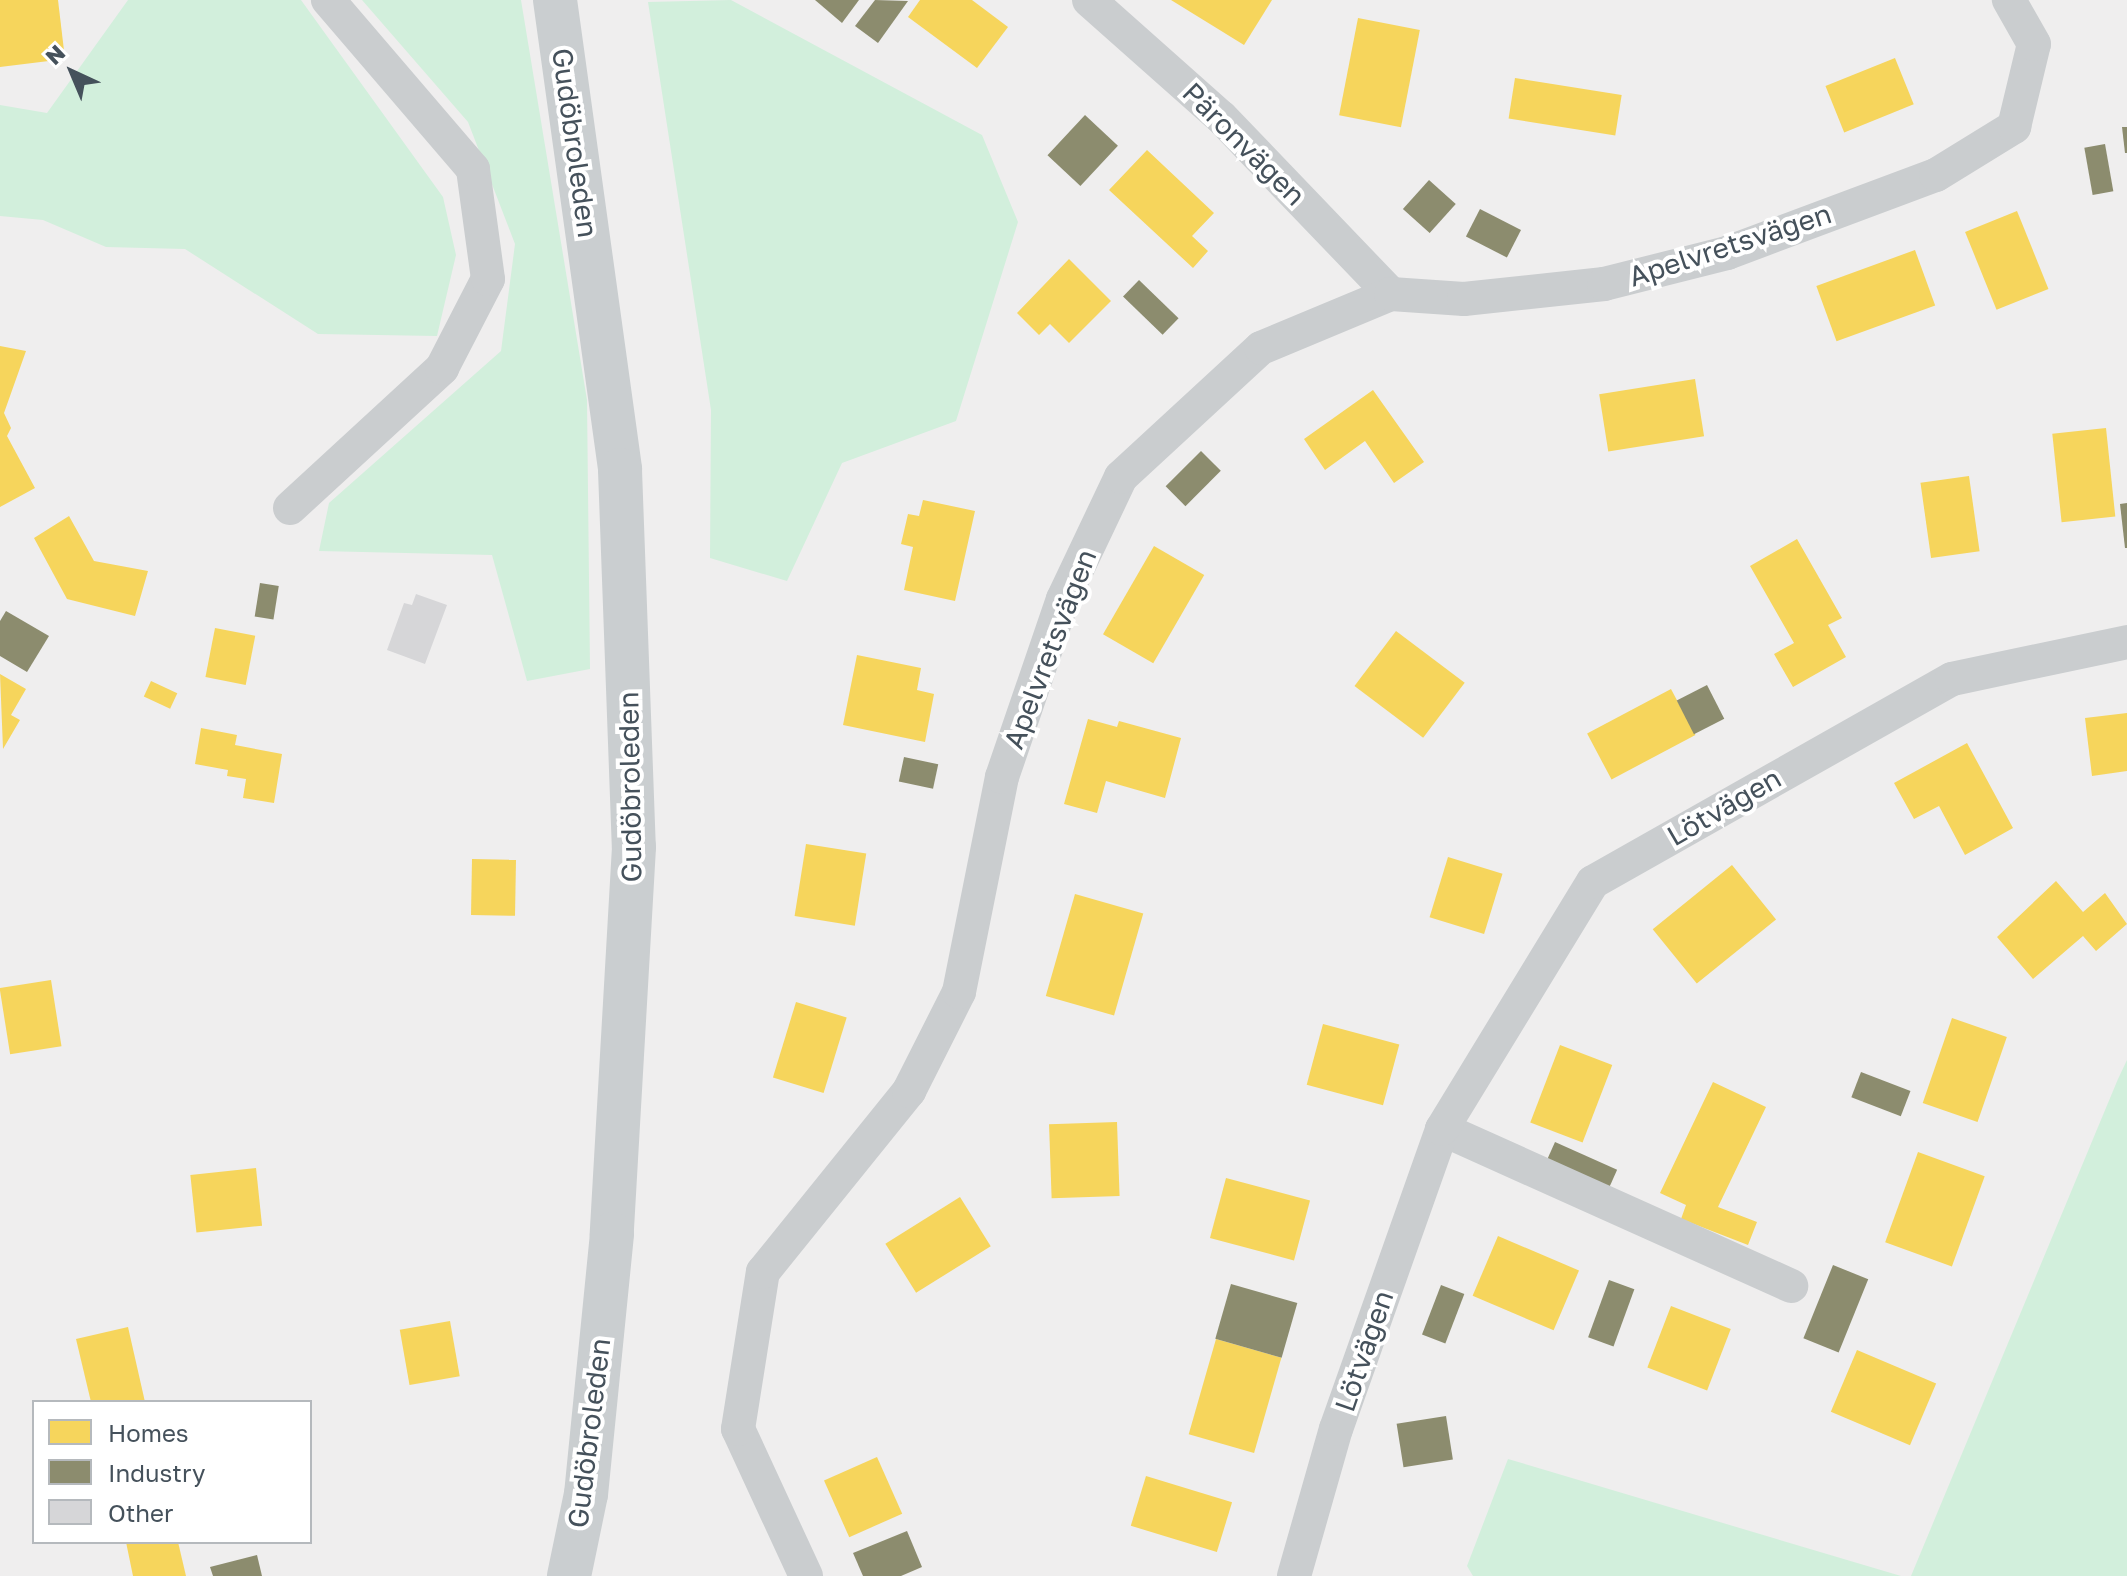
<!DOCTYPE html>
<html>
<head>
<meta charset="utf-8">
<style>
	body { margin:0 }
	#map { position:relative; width:2127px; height:1576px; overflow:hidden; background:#efeeee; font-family:"Golos Text",sans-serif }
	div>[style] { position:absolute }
	.green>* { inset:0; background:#d2efdc }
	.homes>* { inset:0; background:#f6d55c; transform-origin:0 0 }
	.industry>* { inset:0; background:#8c8c6e; transform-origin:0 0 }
	.building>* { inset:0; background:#d6d6d8 }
	.minor>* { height:34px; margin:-17px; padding:0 17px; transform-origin:17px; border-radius:17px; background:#cacdcf }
	.secondary>* { height:44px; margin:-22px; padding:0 22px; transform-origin:22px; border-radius:22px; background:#caced0 }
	span { translate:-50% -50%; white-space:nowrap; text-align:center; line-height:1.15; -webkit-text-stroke:8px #fff; paint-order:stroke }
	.street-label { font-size:28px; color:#45515b }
	.legend { position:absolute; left:32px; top:1400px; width:280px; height:144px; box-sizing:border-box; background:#fff; border:2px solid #b5b9bd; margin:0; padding:10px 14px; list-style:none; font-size:24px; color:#45515b }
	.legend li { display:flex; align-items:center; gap:16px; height:40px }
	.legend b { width:40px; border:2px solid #b5b9bd }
	.north { position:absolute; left:32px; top:32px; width:80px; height:80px; -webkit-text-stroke:6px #fff; paint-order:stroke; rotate:316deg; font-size:22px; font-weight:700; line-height:32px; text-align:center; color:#45515b }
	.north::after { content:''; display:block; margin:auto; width:28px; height:36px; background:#45515b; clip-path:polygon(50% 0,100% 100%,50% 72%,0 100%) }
</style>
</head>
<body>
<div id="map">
	<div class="green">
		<i style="clip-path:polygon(128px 0,301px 0,443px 197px,456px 255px,437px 336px,318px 334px,185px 249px,106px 247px,43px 220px,0 216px,0 105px,47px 113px)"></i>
		<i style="clip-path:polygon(362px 0,521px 0,587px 400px,590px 669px,527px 681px,492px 555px,319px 551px,329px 503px,501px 351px,515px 244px,468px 122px)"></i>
		<i style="clip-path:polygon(731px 0,982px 135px,1018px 222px,956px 421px,842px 463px,787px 581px,710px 558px,711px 410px,648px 2px)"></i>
		<i style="clip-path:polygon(2127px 1060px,2127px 1576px,1911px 1576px,2118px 1079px)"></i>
		<i style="clip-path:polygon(1508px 1459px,1901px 1576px,1473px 1576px,1467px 1566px)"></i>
	</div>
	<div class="homes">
		<i style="clip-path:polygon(0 0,58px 0,65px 59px,0 67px)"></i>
		<i style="clip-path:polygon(920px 0,972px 0,1008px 27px,977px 68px,908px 17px)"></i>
		<i style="clip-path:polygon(1171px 0,1272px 0,1244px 45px)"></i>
		<i style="left:1358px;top:18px;width:63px;height:99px;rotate:11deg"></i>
		<i style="left:1895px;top:58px;width:50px;height:75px;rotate:68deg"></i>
		<i style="left:1515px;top:78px;width:108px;height:41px;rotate:9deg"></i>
		<i style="clip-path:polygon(1147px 150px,1214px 213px,1192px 236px,1208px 251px,1193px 268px,1109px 190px)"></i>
		<i style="left:2017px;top:211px;width:84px;height:56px;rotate:68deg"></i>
		<i style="left:1915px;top:250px;width:59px;height:105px;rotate:70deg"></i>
		<i style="clip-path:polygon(1069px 259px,1111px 301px,1069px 343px,1050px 324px,1039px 335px,1017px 313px)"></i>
		<i style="clip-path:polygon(0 346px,26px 351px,4px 413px,11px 428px,7px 436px,35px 488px,0 507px)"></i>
		<i style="left:1695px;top:379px;width:58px;height:97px;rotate:81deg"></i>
		<i style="clip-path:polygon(1373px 390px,1424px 462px,1394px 483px,1365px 441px,1325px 470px,1304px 439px)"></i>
		<i style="left:2106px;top:428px;width:89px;height:54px;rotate:84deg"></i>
		<i style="left:1969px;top:476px;width:76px;height:49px;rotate:82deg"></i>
		<i style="clip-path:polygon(923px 500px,975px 511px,955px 601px,904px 590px,913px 547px,901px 544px,908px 514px,919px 516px)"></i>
		<i style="clip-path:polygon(69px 516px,94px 561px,148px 571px,135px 616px,67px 599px,34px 538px)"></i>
		<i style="clip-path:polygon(1797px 539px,1842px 618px,1828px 625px,1846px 657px,1793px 687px,1774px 654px,1794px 643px,1750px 566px)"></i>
		<i style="left:1154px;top:546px;width:58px;height:102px;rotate:30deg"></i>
		<i style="left:215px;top:628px;width:41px;height:50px;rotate:11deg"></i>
		<i style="left:1396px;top:631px;width:86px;height:69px;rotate:37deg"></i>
		<i style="clip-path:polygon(857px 655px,921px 668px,917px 690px,934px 694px,925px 742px,843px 725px)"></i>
		<i style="clip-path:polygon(0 674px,26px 689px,11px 715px,20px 720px,3px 749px)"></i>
		<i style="left:151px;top:681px;width:29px;height:17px;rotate:25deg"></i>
		<i style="left:1671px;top:689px;width:52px;height:95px;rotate:62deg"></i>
		<i style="clip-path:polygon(2127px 713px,2127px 771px,2092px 776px,2085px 718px)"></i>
		<i style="clip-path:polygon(1088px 719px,1117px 727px,1119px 721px,1181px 738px,1165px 798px,1106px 781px,1097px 813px,1064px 804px)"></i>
		<i style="clip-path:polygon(201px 728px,237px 735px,235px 745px,282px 754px,274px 803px,243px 798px,246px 779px,227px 776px,228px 770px,195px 764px)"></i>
		<i style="clip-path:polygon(1967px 743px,2013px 828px,1965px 855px,1939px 806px,1914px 819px,1894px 783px)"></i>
		<i style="left:806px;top:844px;width:61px;height:73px;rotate:9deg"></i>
		<i style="left:1448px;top:857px;width:57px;height:63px;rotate:17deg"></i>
		<i style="left:472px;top:859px;width:44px;height:56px;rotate:1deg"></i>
		<i style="left:1732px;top:865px;width:70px;height:102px;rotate:51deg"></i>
		<i style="clip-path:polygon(2056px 881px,2083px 912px,2105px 893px,2127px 924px,2096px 951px,2083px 936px,2033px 979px,1997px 937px)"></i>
		<i style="left:1075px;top:894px;width:71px;height:106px;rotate:16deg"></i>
		<i style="left:51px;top:980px;width:67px;height:52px;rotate:81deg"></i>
		<i style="left:796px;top:1002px;width:53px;height:79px;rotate:17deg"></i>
		<i style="left:1952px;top:1018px;width:58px;height:90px;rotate:19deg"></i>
		<i style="left:1323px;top:1024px;width:79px;height:63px;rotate:15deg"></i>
		<i style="left:1560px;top:1045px;width:56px;height:83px;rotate:21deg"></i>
		<i style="clip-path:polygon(1713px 1082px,1766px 1107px,1718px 1207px,1757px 1222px,1748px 1245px,1681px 1219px,1686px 1205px,1660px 1193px)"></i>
		<i style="left:1117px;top:1122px;width:74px;height:68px;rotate:88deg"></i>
		<i style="left:1918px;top:1152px;width:71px;height:96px;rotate:20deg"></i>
		<i style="left:256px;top:1168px;width:58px;height:66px;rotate:84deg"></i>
		<i style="left:1226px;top:1178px;width:87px;height:62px;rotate:15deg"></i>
		<i style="left:960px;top:1197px;width:58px;height:88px;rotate:58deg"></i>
		<i style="left:1498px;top:1236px;width:88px;height:65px;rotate:23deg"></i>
		<i style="left:1671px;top:1306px;width:64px;height:66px;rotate:21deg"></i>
		<i style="left:450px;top:1321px;width:56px;height:51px;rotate:80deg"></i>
		<i style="clip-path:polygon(128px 1327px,145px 1402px,91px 1402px,76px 1339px)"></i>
		<i style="left:1216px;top:1339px;width:68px;height:99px;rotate:16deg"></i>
		<i style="left:1857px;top:1350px;width:86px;height:67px;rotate:23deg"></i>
		<i style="left:877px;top:1457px;width:62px;height:58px;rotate:66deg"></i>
		<i style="left:1146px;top:1476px;width:90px;height:52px;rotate:17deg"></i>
		<i style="clip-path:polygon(126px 1542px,178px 1542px,186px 1576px,133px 1576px)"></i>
	</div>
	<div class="industry">
		<i style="clip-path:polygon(815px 0,859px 0,842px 23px)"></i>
		<i style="clip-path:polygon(875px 0,908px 1px,878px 43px,855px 26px)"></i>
		<i style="left:1085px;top:115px;width:45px;height:55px;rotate:43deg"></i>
		<i style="clip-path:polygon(2122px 127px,2127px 127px,2127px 153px,2125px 153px)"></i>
		<i style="left:2105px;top:144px;width:48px;height:21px;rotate:80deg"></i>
		<i style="left:1429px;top:180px;width:36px;height:39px;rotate:42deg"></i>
		<i style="left:1480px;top:209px;width:46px;height:31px;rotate:27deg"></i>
		<i style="left:1139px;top:280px;width:55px;height:23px;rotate:44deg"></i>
		<i style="left:1201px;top:451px;width:28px;height:50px;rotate:45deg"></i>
		<i style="clip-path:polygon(2127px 503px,2127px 548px,2125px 548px,2120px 504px)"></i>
		<i style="left:260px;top:583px;width:19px;height:34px;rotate:9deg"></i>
		<i style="clip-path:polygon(6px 611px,49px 636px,27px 672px,0 656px,0 621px)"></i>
		<i style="left:1707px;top:685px;width:38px;height:34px;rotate:63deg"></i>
		<i style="left:904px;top:757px;width:35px;height:25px;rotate:12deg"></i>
		<i style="left:1861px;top:1072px;width:53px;height:27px;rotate:21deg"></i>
		<i style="left:1555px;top:1142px;width:68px;height:26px;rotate:24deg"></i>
		<i style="left:1833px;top:1265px;width:38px;height:79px;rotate:22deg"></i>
		<i style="left:1609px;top:1280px;width:27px;height:61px;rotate:20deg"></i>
		<i style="left:1231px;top:1284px;width:69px;height:57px;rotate:16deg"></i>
		<i style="left:1441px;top:1285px;width:25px;height:53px;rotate:21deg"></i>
		<i style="left:1446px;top:1416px;width:44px;height:50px;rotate:81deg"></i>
		<i style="clip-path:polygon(907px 1531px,922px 1567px,901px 1576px,863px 1576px,853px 1553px)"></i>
		<i style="clip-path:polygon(257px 1555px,262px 1576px,213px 1576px,210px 1567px)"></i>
	</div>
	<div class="building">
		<i style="clip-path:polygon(416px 594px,447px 605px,425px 664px,387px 650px,404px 603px,412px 605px)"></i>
	</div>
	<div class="minor">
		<i style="left:1089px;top:0;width:176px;rotate:41.6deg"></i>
		<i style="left:1221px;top:117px;width:245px;rotate:46.2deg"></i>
		<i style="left:290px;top:508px;width:207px;rotate:-42.6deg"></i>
		<i style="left:442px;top:368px;width:100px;rotate:-62.7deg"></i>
		<i style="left:488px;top:279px;width:111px;rotate:-97.8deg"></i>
		<i style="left:473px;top:169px;width:223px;rotate:-130.6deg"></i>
		<i style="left:1442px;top:1129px;width:383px;rotate:24.2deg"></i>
		<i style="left:806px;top:1576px;width:162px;rotate:-114.8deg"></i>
		<i style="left:738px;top:1429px;width:159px;rotate:-81deg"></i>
		<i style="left:763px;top:1272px;width:233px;rotate:-51.1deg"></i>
		<i style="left:909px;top:1091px;width:111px;rotate:-63.2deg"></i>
		<i style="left:959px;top:992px;width:219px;rotate:-78.7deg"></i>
		<i style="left:1002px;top:777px;width:188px;rotate:-71.1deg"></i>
		<i style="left:1063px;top:599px;width:135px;rotate:-64.6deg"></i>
		<i style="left:1121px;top:477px;width:190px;rotate:-42.7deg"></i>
		<i style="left:1261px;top:348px;width:141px;rotate:-22.6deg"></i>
		<i style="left:1391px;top:294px;width:73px;rotate:3.9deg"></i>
		<i style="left:1464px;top:299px;width:141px;rotate:-6.1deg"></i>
		<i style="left:1604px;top:284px;width:127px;rotate:-14.1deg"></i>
		<i style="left:1727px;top:253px;width:223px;rotate:-20.5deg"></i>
		<i style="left:1936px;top:175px;width:92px;rotate:-31.6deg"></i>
		<i style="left:2014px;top:127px;width:85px;rotate:-76.5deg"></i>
		<i style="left:2034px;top:44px;width:51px;rotate:-119.6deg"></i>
		<i style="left:1294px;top:1576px;width:153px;rotate:-74.1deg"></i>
		<i style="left:1336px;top:1429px;width:318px;rotate:-70.5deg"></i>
		<i style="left:1442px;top:1129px;width:289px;rotate:-58.6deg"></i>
		<i style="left:1593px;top:882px;width:412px;rotate:-29.5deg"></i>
		<i style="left:1952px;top:679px;width:179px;rotate:-11.9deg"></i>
	</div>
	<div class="secondary">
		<i style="left:555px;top:0;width:474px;rotate:82.1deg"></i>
		<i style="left:620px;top:470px;width:377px;rotate:87.9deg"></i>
		<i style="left:634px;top:847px;width:388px;rotate:93.3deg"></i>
		<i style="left:612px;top:1234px;width:261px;rotate:95.7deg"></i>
		<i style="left:586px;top:1494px;width:84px;rotate:101.7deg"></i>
	</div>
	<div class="street-label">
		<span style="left:575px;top:143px;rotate:82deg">Gudöbroleden</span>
		<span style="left:1244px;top:144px;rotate:45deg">Päronvägen</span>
		<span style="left:1730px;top:245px;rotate:-18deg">Apelvretsvägen</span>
		<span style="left:1050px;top:649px;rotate:-69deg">Apelvretsvägen</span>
		<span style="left:630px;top:787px;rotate:-91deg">Gudöbroleden</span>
		<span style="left:1724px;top:807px;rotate:-30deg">Lötvägen</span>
		<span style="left:1364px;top:1351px;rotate:-71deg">Lötvägen</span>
		<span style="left:589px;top:1433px;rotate:-83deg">Gudöbroleden</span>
	</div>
	<ul class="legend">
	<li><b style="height:22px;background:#f6d55c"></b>Homes</li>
	<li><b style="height:22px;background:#8c8c6e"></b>Industry</li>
	<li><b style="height:22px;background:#d6d6d8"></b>Other</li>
	</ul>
	<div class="north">N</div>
</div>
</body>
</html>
